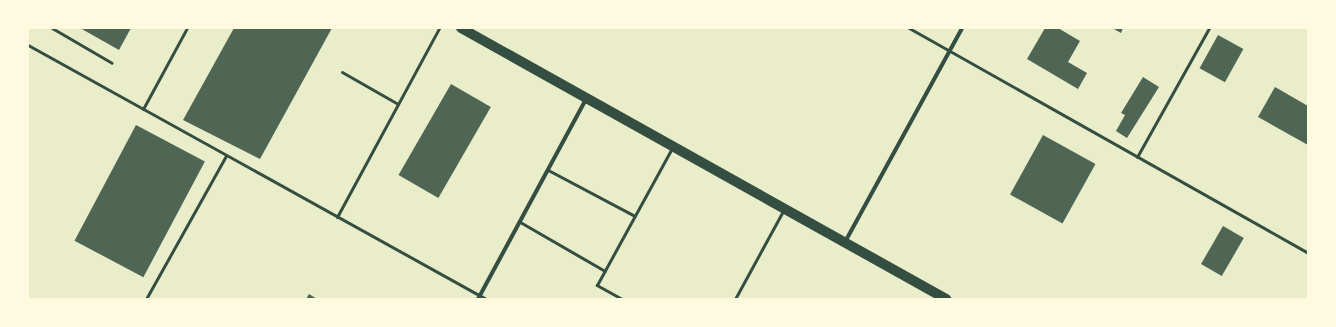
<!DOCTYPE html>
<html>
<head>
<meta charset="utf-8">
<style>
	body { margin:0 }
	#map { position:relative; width:1336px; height:327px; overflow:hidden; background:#e9edc9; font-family:Lora,serif }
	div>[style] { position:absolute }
	.building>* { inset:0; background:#4f6655; transform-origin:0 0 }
	.service>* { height:3px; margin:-1.5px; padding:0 1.5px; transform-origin:1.5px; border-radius:1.5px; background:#344e41 }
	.minor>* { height:4px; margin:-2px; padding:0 2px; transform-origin:2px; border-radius:2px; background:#344e41 }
	.primary>* { height:10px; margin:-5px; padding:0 5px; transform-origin:5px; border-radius:5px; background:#344e41 }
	span { translate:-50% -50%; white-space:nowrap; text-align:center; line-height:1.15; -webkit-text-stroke:4px #fefae0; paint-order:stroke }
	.frame { position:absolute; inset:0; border:29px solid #fefae0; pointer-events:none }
</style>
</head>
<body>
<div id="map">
	<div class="building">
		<i style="clip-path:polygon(80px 28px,131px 28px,119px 50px)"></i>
		<i style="clip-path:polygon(234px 28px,332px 28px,260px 159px,183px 120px)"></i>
		<i style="clip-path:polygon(1045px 28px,1058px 28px,1080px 41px,1068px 62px,1087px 73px,1078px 89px,1027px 59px)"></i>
		<i style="clip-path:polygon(1112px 28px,1123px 28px,1121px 33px)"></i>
		<i style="left:1218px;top:35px;width:29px;height:38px;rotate:29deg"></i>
		<i style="clip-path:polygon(1143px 77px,1159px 87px,1127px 138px,1116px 131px,1125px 115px,1121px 113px)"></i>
		<i style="left:451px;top:84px;width:46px;height:105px;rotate:30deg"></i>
		<i style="clip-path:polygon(1275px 87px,1308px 106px,1308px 145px,1258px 117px)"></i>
		<i style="left:136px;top:125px;width:78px;height:131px;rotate:28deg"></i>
		<i style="left:1043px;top:135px;width:60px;height:68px;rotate:29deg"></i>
		<i style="left:1223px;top:226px;width:24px;height:44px;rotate:30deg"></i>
		<i style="clip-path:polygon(309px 294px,317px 299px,306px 299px)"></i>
	</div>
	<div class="service">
		<i style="left:52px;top:28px;width:69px;rotate:30.3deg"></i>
		<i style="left:909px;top:28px;width:458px;rotate:29.4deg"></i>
		<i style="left:28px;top:45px;width:524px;rotate:29.01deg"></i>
		<i style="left:342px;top:72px;width:64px;rotate:29.7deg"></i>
		<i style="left:143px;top:109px;width:92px;rotate:-61.5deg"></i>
		<i style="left:1137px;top:157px;width:148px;rotate:-60.8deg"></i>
		<i style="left:548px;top:170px;width:98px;rotate:27.9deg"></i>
		<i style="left:337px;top:217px;width:215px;rotate:-61.6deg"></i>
		<i style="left:520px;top:222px;width:98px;rotate:30deg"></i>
		<i style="left:146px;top:299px;width:164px;rotate:-60.8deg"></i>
		<i style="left:622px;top:299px;width:29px;rotate:-151deg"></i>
		<i style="left:597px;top:285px;width:156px;rotate:-61.3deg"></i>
		<i style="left:735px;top:299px;width:100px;rotate:-61.4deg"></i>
	</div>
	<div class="minor">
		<i style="left:845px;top:242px;width:244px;rotate:-61.3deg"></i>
		<i style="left:478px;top:299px;width:227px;rotate:-61.6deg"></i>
	</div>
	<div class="primary">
		<i style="left:461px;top:28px;width:556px;rotate:29.19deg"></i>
	</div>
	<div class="frame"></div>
</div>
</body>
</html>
